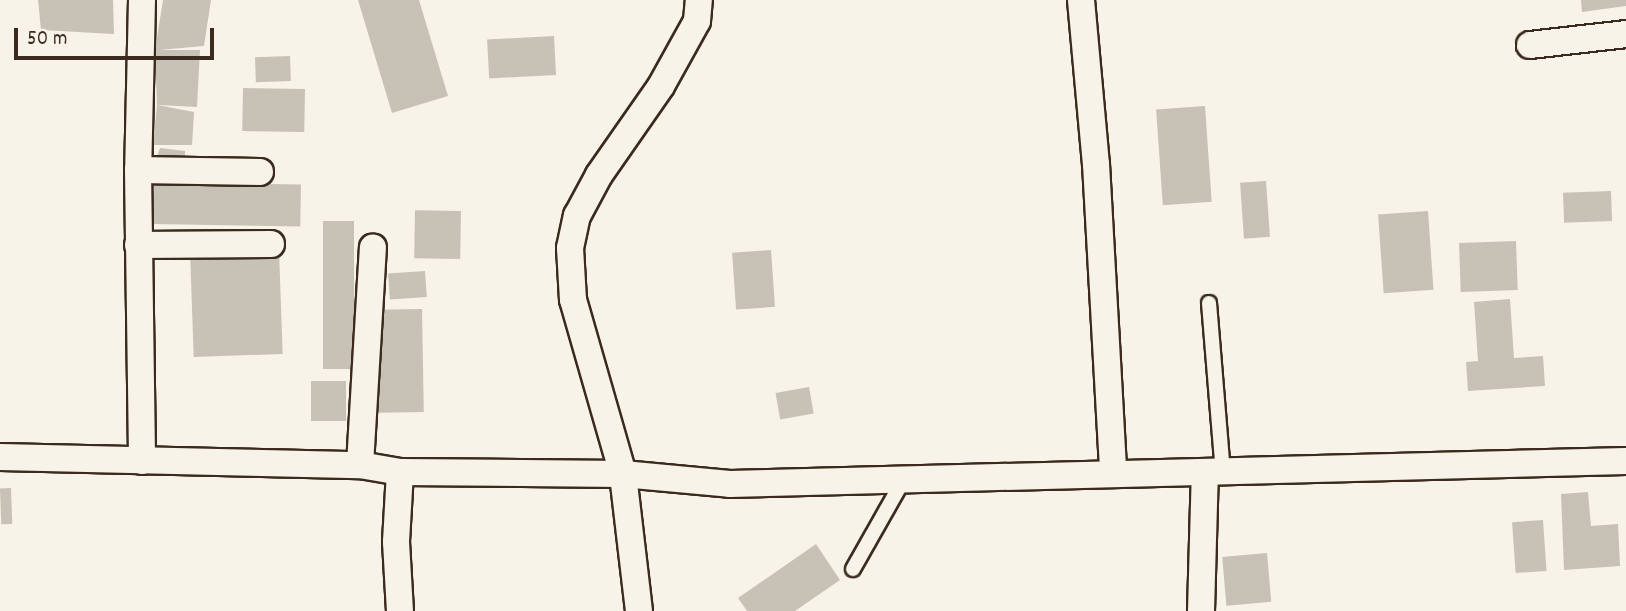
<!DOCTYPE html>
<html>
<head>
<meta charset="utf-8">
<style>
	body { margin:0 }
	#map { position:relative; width:1626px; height:611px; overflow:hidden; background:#f7f3e8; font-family:Dekko,sans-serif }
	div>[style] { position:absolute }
	.building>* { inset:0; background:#c8c1b6; transform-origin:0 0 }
	.roads { filter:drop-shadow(2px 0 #3b2a1e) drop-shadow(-2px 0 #3b2a1e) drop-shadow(0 2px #3b2a1e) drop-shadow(0 -2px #3b2a1e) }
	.lane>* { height:14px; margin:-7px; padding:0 7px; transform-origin:7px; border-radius:7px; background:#f7f3e8 }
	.street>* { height:26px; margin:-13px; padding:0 13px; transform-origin:13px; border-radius:13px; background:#f7f3e8 }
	span { translate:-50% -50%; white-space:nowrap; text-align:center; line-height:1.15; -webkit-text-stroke:5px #f7f3e8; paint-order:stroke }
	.scale { position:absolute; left:14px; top:28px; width:200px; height:32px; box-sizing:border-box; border:4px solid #3b2a1e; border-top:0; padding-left:9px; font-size:21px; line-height:24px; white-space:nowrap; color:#3b2a1e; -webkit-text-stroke:5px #f7f3e8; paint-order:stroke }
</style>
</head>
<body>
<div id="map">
	<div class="building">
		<i style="clip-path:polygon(38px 0,113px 0,114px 34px,41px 30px)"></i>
		<i style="clip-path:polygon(163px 0,211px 0,204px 46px,159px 50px,200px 50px,197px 107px,157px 105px,155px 50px)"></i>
		<i style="clip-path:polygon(358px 0,419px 0,448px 96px,392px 113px)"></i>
		<i style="clip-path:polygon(1581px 0,1626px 0,1626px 6px,1582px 12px)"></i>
		<i style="left:554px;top:36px;width:39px;height:67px;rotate:87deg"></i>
		<i style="left:290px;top:56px;width:25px;height:35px;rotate:88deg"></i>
		<i style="left:243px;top:88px;width:62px;height:43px;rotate:1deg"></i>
		<i style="clip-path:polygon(157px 105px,194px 112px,192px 145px,153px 145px)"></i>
		<i style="left:1205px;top:106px;width:96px;height:49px;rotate:86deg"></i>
		<i style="clip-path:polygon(160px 148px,185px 151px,185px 162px,154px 166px)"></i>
		<i style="left:1266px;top:181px;width:56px;height:26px;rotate:86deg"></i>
		<i style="left:153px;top:182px;width:148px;height:42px;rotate:1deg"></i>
		<i style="left:1611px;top:191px;width:30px;height:48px;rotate:88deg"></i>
		<i style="left:461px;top:211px;width:48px;height:46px;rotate:91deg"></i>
		<i style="left:1428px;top:211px;width:79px;height:50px;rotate:86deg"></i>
		<i style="left:354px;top:221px;width:148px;height:31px;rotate:90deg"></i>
		<i style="left:1516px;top:241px;width:49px;height:57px;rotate:88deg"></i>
		<i style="left:279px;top:249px;width:105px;height:89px;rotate:88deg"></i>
		<i style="left:771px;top:250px;width:57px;height:39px;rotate:86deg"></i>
		<i style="left:425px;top:271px;width:26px;height:37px;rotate:86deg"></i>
		<i style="clip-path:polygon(1510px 299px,1514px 358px,1543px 356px,1545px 386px,1468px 391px,1466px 362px,1478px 361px,1474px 302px)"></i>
		<i style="left:422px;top:309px;width:103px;height:46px;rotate:89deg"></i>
		<i style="left:346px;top:381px;width:40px;height:35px;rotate:90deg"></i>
		<i style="left:809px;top:387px;width:27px;height:34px;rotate:80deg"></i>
		<i style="left:11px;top:488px;width:36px;height:11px;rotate:88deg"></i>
		<i style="clip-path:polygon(1588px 492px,1591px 526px,1618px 524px,1620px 566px,1564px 570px,1561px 494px)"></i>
		<i style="left:1543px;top:520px;width:51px;height:31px;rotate:86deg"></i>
		<i style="clip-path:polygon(816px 544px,840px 580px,795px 611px,747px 611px,738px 598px)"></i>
		<i style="left:1267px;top:553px;width:49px;height:45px;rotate:85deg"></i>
	</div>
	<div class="roads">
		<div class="lane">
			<i style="left:1209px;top:303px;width:170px;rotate:85.3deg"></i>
			<i style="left:853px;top:569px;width:103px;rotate:-60.5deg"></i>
		</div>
		<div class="street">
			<i style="left:142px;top:0;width:170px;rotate:91.3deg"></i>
			<i style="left:138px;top:170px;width:291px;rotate:89.2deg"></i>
			<i style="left:1081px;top:0;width:165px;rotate:84.8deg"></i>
			<i style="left:1096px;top:164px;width:308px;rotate:86.8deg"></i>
			<i style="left:1530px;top:45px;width:97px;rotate:-6.5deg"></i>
			<i style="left:138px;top:170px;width:122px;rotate:0.9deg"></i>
			<i style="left:138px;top:245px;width:133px;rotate:-0.4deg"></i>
			<i style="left:0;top:457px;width:360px;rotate:1.3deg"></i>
			<i style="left:360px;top:465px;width:41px;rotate:9.9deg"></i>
			<i style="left:400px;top:472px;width:223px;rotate:0.5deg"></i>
			<i style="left:623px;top:474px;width:107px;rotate:5.3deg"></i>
			<i style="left:730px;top:484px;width:896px;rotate:-1.47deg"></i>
			<i style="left:360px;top:465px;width:218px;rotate:-86.6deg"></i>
			<i style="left:400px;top:472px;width:70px;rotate:93.3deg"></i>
			<i style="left:396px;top:542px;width:69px;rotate:86.7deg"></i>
			<i style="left:639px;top:611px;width:138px;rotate:-96.7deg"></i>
			<i style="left:623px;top:474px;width:181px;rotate:-106deg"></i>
			<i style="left:573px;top:300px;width:52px;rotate:-93.3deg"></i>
			<i style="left:570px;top:248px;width:33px;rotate:-78deg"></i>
			<i style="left:577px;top:216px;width:47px;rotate:-61.8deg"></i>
			<i style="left:599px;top:175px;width:108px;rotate:-55.1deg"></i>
			<i style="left:661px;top:86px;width:74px;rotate:-61deg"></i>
			<i style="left:697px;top:21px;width:21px;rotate:-85deg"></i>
			<i style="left:1201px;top:611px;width:139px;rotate:-88.4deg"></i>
		</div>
	</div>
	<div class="scale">50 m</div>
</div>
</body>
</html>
